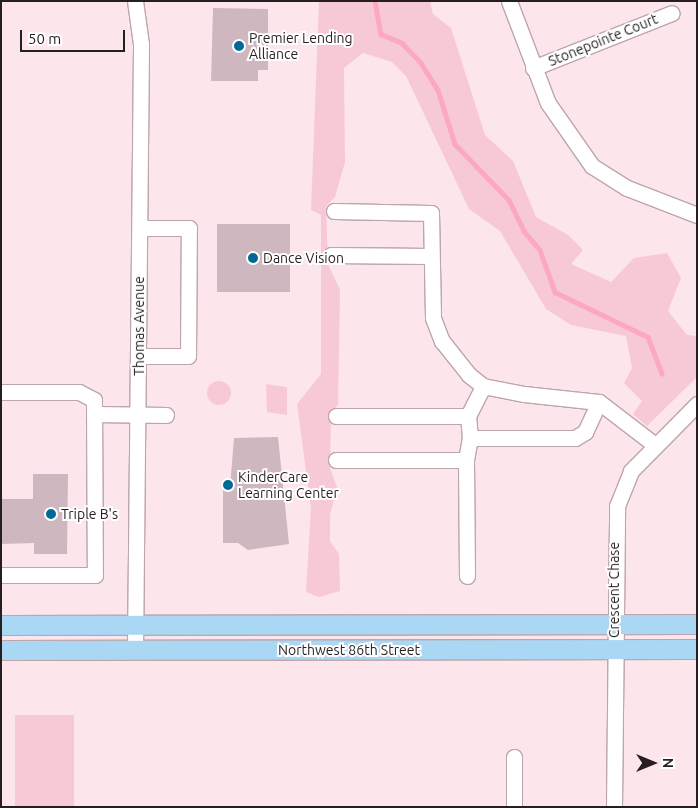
<!DOCTYPE html>
<html>
<head>
<meta charset="utf-8">
<style>
	body { margin:0 }
	#map { position:relative; width:698px; height:808px; overflow:hidden; background:#fde5ec; font-family:Ubuntu,sans-serif }
	div>[style] { position:absolute }
	.green>* { inset:0; background:#f7c9d7; transform-origin:0 0 }
	.round { border-radius:50% }
	.stream>* { height:4.5px; margin:-2.25px; padding:0 2.25px; transform-origin:2.25px; border-radius:2.25px; background:#fca8c3 }
	.building>* { inset:0; background:#ceb7be; transform-origin:0 0 }
	.roads { filter:drop-shadow(1px 0 #bca6ac) drop-shadow(-1px 0 #bca6ac) drop-shadow(0 1px #bca6ac) drop-shadow(0 -1px #bca6ac) }
	.minor>* { height:15px; margin:-7.5px; padding:0 7.5px; transform-origin:7.5px; border-radius:7.5px; background:#fff }
	.major>* { height:19px; margin:-9.5px; padding:0 9.5px; transform-origin:9.5px; border-radius:9.5px; background:#a9d7f4 }
	.dots>* { width:14px; height:14px; translate:-50% -50%; box-sizing:border-box; border:2px solid #fff; border-radius:50% }
	span { translate:-50% -50%; white-space:nowrap; text-align:center; line-height:1.15; -webkit-text-stroke:4px #fff; paint-order:stroke }
	.poi-label { font-size:14px; color:#271e21 }
	.left { translate:0 -50%; text-align:left }
	.street-label { font-size:14px; color:#271e21 }
	.frame { position:absolute; inset:0; border:2px solid #271e21; pointer-events:none }
	.north { position:absolute; left:628px; top:738px; width:50px; height:50px; -webkit-text-stroke:4px #fff; paint-order:stroke; rotate:90deg; font-size:14px; font-weight:700; line-height:20px; text-align:center; color:#271e21 }
	.north::after { content:''; display:block; margin:auto; width:18px; height:22px; background:#271e21; clip-path:polygon(50% 0,100% 100%,50% 72%,0 100%) }
	.scale { position:absolute; left:20px; top:30px; width:105px; height:22px; box-sizing:border-box; border:2px solid #271e21; border-top:0; padding-left:6px; font-size:15px; line-height:18px; white-space:nowrap; color:#271e21; -webkit-text-stroke:4px #fff; paint-order:stroke }
</style>
</head>
<body>
<div id="map">
	<div class="green">
		<i style="clip-path:polygon(319px 1px,430px 1px,433px 14px,451px 28px,485px 135px,513px 161px,536px 217px,568px 235px,583px 250px,571px 264px,611px 282px,634px 258px,667px 253px,681px 278px,668px 311px,687px 335px,697px 336px,697px 377px,647px 426px,633px 414px,642px 401px,624px 383px,632px 368px,626px 336px,571px 325px,546px 309px,500px 231px,469px 209px,406px 76px,392px 62px,363px 53px,344px 68px,345px 162px,335px 197px,326px 206px,328px 264px,340px 290px,338px 405px,331px 413px,330px 468px,337px 487px,330px 515px,330px 541px,339px 554px,340px 591px,319px 597px,306px 592px,311px 508px,297px 404px,321px 374px,321px 215px,311px 210px)"></i>
		<i class="round" style="left:207px;top:381px;width:24px;height:24px"></i>
		<i style="clip-path:polygon(266px 384px,287px 387px,287px 415px,267px 412px)"></i>
		<i style="left:15px;top:715px;width:59px;height:92px"></i>
	</div>
	<div class="stream">
		<i style="left:375px;top:1px;width:34px;rotate:80deg"></i>
		<i style="left:381px;top:34px;width:23px;rotate:23deg"></i>
		<i style="left:402px;top:43px;width:28px;rotate:46deg"></i>
		<i style="left:421px;top:63px;width:32px;rotate:58deg"></i>
		<i style="left:438px;top:90px;width:57px;rotate:72.5deg"></i>
		<i style="left:455px;top:144px;width:78px;rotate:46deg"></i>
		<i style="left:509px;top:200px;width:34px;rotate:64deg"></i>
		<i style="left:524px;top:231px;width:25px;rotate:50deg"></i>
		<i style="left:540px;top:250px;width:45px;rotate:70.3deg"></i>
		<i style="left:555px;top:292px;width:103px;rotate:25.8deg"></i>
		<i style="left:648px;top:337px;width:39px;rotate:69deg"></i>
	</div>
	<div class="building">
		<i style="clip-path:polygon(213px 8px,268px 9px,268px 70px,258px 70px,258px 81px,211px 81px)"></i>
		<i style="left:217px;top:224px;width:73px;height:68px"></i>
		<i style="clip-path:polygon(278px 437px,289px 544px,248px 550px,238px 543px,223px 543px,223px 487px,230px 487px,234px 438px)"></i>
		<i style="clip-path:polygon(33px 474px,68px 474px,67px 554px,34px 554px,34px 543px,1px 544px,1px 499px,33px 499px)"></i>
	</div>
	<div class="roads">
		<div class="minor">
			<i style="left:509px;top:1px;width:109px;rotate:69.1deg"></i>
			<i style="left:548px;top:103px;width:77px;rotate:55.1deg"></i>
			<i style="left:592px;top:166px;width:41px;rotate:32.2deg"></i>
			<i style="left:627px;top:188px;width:75px;rotate:21.1deg"></i>
			<i style="left:533px;top:68px;width:149px;rotate:-21.6deg"></i>
			<i style="left:334px;top:211px;width:97px;rotate:1.2deg"></i>
			<i style="left:431px;top:213px;width:105px;rotate:88.9deg"></i>
			<i style="left:433px;top:318px;width:25px;rotate:69deg"></i>
			<i style="left:442px;top:341px;width:43px;rotate:51.5deg"></i>
			<i style="left:469px;top:375px;width:18px;rotate:38deg"></i>
			<i style="left:483px;top:386px;width:42px;rotate:11deg"></i>
			<i style="left:524px;top:394px;width:75px;rotate:6.1deg"></i>
			<i style="left:599px;top:402px;width:71px;rotate:37.5deg"></i>
			<i style="left:331px;top:255px;width:99px;rotate:0.6deg"></i>
			<i style="left:139px;top:356px;width:49px"></i>
			<i style="left:188px;top:356px;width:128px;rotate:-89.6deg"></i>
			<i style="left:189px;top:228px;width:49px;rotate:180deg"></i>
			<i style="left:1px;top:392px;width:78px"></i>
			<i style="left:79px;top:392px;width:17px;rotate:28deg"></i>
			<i style="left:94px;top:400px;width:175px;rotate:89.7deg"></i>
			<i style="left:95px;top:575px;width:94px;rotate:180deg"></i>
			<i style="left:94px;top:414px;width:72px;rotate:0.8deg"></i>
			<i style="left:336px;top:416px;width:132px"></i>
			<i style="left:470px;top:438px;width:22px;rotate:-95deg"></i>
			<i style="left:468px;top:416px;width:34px;rotate:-63deg"></i>
			<i style="left:336px;top:460px;width:130px"></i>
			<i style="left:467px;top:576px;width:116px;rotate:-90.5deg"></i>
			<i style="left:466px;top:460px;width:22px;rotate:-80deg"></i>
			<i style="left:470px;top:438px;width:105px"></i>
			<i style="left:575px;top:438px;width:12px;rotate:-31deg"></i>
			<i style="left:585px;top:432px;width:33px;rotate:-65deg"></i>
			<i style="left:135px;top:651px;width:607px;rotate:-89.43deg"></i>
			<i style="left:141px;top:44px;width:43px;rotate:-97.9deg"></i>
			<i style="left:514px;top:757px;width:50px;rotate:90deg"></i>
			<i style="left:614px;top:807px;width:301px;rotate:-89.4deg"></i>
			<i style="left:617px;top:506px;width:38px;rotate:-68deg"></i>
			<i style="left:631px;top:471px;width:94px;rotate:-45.4deg"></i>
		</div>
		<div class="major">
			<i style="left:1px;top:625px;width:696px;rotate:-0.08deg"></i>
			<i style="left:1px;top:650px;width:696px;rotate:-0.08deg"></i>
		</div>
	</div>
	<div class="dots">
		<i style="left:239px;top:46px;background:#006997"></i>
		<i style="left:253px;top:258px;background:#006997"></i>
		<i style="left:228px;top:485px;background:#006997"></i>
		<i style="left:51px;top:514px;background:#006997"></i>
	</div>
	<div class="poi-label">
		<span class="left" style="left:249px;top:46px">Premier Lending<br>Alliance</span>
		<span class="left" style="left:263px;top:258px">Dance Vision</span>
		<span class="left" style="left:238px;top:485px">KinderCare<br>Learning Center</span>
		<span class="left" style="left:61px;top:514px">Triple B's</span>
	</div>
	<div class="street-label">
		<span style="left:603px;top:40px;rotate:-22deg">Stonepointe Court</span>
		<span style="left:139px;top:326px;rotate:-90deg">Thomas Avenue</span>
		<span style="left:614px;top:590px;rotate:-90deg">Crescent Chase</span>
		<span style="left:349px;top:650px">Northwest 86th Street</span>
	</div>
	<div class="frame"></div>
	<div class="north">N</div>
	<div class="scale">50 m</div>
</div>
</body>
</html>
